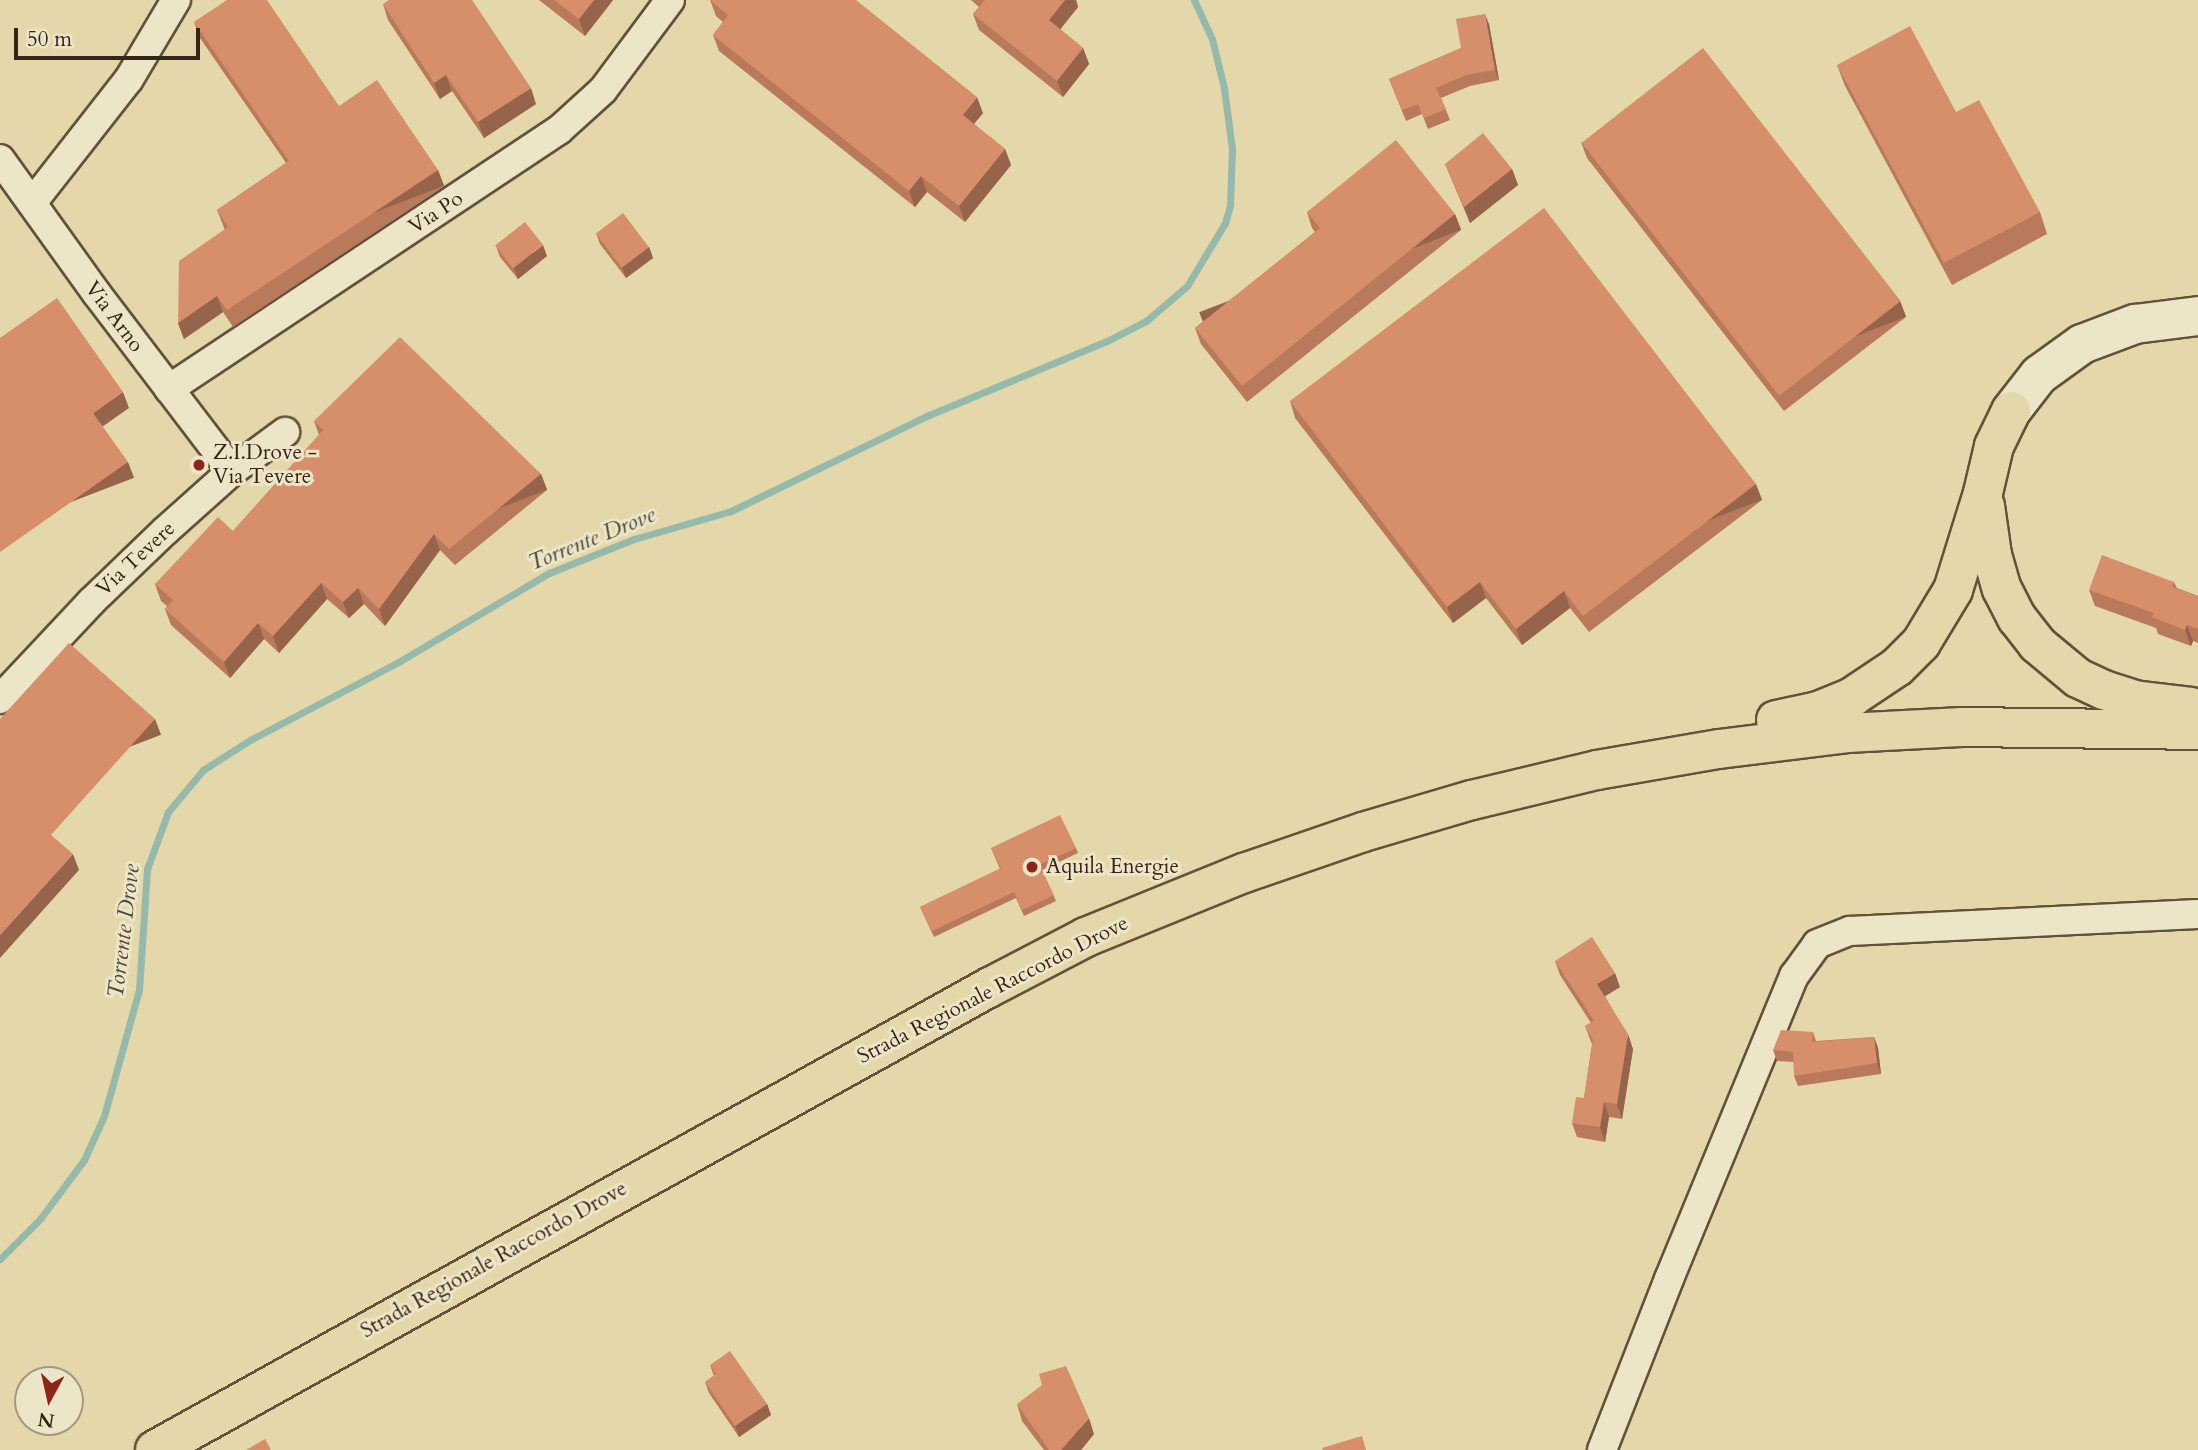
<!DOCTYPE html>
<html>
<head>
<meta charset="utf-8">
<style>
	body { margin:0 }
	#map { position:relative; width:2198px; height:1450px; overflow:hidden; background:#e4d7a9; font-family:Cardo,serif }
	div>[style] { position:absolute }
	.stream>* { height:7px; margin:-3.5px; padding:0 3.5px; transform-origin:3.5px; border-radius:3.5px; background:#95b9aa }
	.roads { filter:drop-shadow(2px 0 #62523b) drop-shadow(-2px 0 #62523b) drop-shadow(0 2px #62523b) drop-shadow(0 -2px #62523b) }
	.street>* { height:28px; margin:-14px; padding:0 14px; transform-origin:14px; border-radius:14px; background:#ede5c7 }
	.secondary>* { height:38px; margin:-19px; padding:0 19px; transform-origin:19px; border-radius:19px; background:#ede5c7 }
	.primary>* { height:38px; margin:-19px; padding:0 19px; transform-origin:19px; border-radius:19px; background:#e4d7a9 }
	.wall>* { inset:0; background:#b97a5c }
	.shaded-wall>* { inset:0; background:#96634b; transform-origin:0 0 }
	.building>* { inset:0; background:#d78e6b; transform-origin:0 0 }
	.dots>* { width:19px; height:19px; translate:-50% -50%; box-sizing:border-box; border:4px solid #ede5c7; border-radius:50% }
	span { translate:-50% -50%; white-space:nowrap; text-align:center; line-height:1.15; -webkit-text-stroke:6px #ede5c7; paint-order:stroke }
	.street-label { font-size:21px; color:#362516 }
	.poi-label { font-size:21px; color:#362516 }
	.left { translate:0 -50%; text-align:left }
	.water-label { font-size:23px; color:#4e4a3b; font-style:italic }
	.north { position:absolute; left:14px; top:1366px; width:70px; height:70px; box-sizing:border-box; background:#ede5c7; border:2px solid #a49880; border-radius:50%; rotate:188deg; font-size:19px; font-weight:700; line-height:28px; text-align:center; color:#362516 }
	.north::after { content:''; display:block; margin:auto; width:24px; height:32px; background:#8f2418; clip-path:polygon(50% 0,100% 100%,50% 72%,0 100%) }
	.scale { position:absolute; left:14px; top:28px; width:186px; height:32px; box-sizing:border-box; border:4px solid #362516; border-top:0; padding-left:9px; font-size:21px; line-height:24px; white-space:nowrap; color:#362516; -webkit-text-stroke:5px #ede5c7; paint-order:stroke }
</style>
</head>
<body>
<div id="map">
	<div class="stream">
		<i style="left:0;top:1259px;width:57px;rotate:-45deg"></i>
		<i style="left:40px;top:1219px;width:74px;rotate:-53.3deg"></i>
		<i style="left:84px;top:1160px;width:48px;rotate:-65.6deg"></i>
		<i style="left:104px;top:1116px;width:131px;rotate:-74.5deg"></i>
		<i style="left:139px;top:990px;width:121px;rotate:-86.2deg"></i>
		<i style="left:147px;top:869px;width:61px;rotate:-69.8deg"></i>
		<i style="left:168px;top:812px;width:55px;rotate:-50.2deg"></i>
		<i style="left:203px;top:770px;width:56px;rotate:-32.6deg"></i>
		<i style="left:250px;top:740px;width:164px;rotate:-27.7deg"></i>
		<i style="left:395px;top:664px;width:179px;rotate:-30.6deg"></i>
		<i style="left:549px;top:573px;width:92px;rotate:-21.8deg"></i>
		<i style="left:634px;top:539px;width:101px;rotate:-16.1deg"></i>
		<i style="left:731px;top:511px;width:220px;rotate:-25.9deg"></i>
		<i style="left:929px;top:415px;width:193px;rotate:-22.6deg"></i>
		<i style="left:1107px;top:341px;width:44px;rotate:-27.1deg"></i>
		<i style="left:1146px;top:321px;width:54px;rotate:-40.5deg"></i>
		<i style="left:1187px;top:286px;width:74px;rotate:-58.9deg"></i>
		<i style="left:1225px;top:223px;width:19px;rotate:-74deg"></i>
		<i style="left:1230px;top:205px;width:56px;rotate:-88deg"></i>
		<i style="left:1232px;top:149px;width:62px;rotate:-97.5deg"></i>
		<i style="left:1224px;top:88px;width:50px;rotate:-103.8deg"></i>
		<i style="left:1212px;top:39px;width:43px;rotate:-114.8deg"></i>
	</div>
	<div class="roads">
		<div class="street">
			<i style="left:0;top:159px;width:166px;rotate:54.3deg"></i>
			<i style="left:97px;top:294px;width:223px;rotate:52.7deg"></i>
			<i style="left:32px;top:203px;width:157px;rotate:-52deg"></i>
			<i style="left:129px;top:79px;width:92px;rotate:-59.3deg"></i>
			<i style="left:169px;top:389px;width:468px;rotate:-33.6deg"></i>
			<i style="left:559px;top:130px;width:59px;rotate:-42.3deg"></i>
			<i style="left:603px;top:90px;width:112px;rotate:-53.3deg"></i>
			<i style="left:0;top:699px;width:133px;rotate:-46.8deg"></i>
			<i style="left:91px;top:602px;width:103px;rotate:-43.8deg"></i>
			<i style="left:165px;top:531px;width:90px;rotate:-41.8deg"></i>
			<i style="left:232px;top:471px;width:66px;rotate:-36.3deg"></i>
			<i style="left:1602px;top:1450px;width:184px;rotate:-68.6deg"></i>
			<i style="left:1669px;top:1279px;width:328px;rotate:-67.6deg"></i>
			<i style="left:1794px;top:976px;width:39px;rotate:-54deg"></i>
			<i style="left:1817px;top:944px;width:35px;rotate:-22deg"></i>
			<i style="left:1850px;top:931px;width:348px;rotate:-2.8deg"></i>
		</div>
		<div class="secondary">
			<i style="left:2011px;top:411px;width:46px;rotate:-52.1deg"></i>
			<i style="left:2039px;top:375px;width:53px;rotate:-35.8deg"></i>
			<i style="left:2082px;top:344px;width:57px;rotate:-20.7deg"></i>
			<i style="left:2135px;top:324px;width:64px;rotate:-7.2deg"></i>
		</div>
		<div class="primary">
			<i style="left:1985px;top:506px;width:49px;rotate:81.9deg"></i>
			<i style="left:1992px;top:555px;width:35px;rotate:74deg"></i>
			<i style="left:2002px;top:589px;width:33px;rotate:63deg"></i>
			<i style="left:2017px;top:618px;width:33px;rotate:52deg"></i>
			<i style="left:2037px;top:644px;width:53px;rotate:39.7deg"></i>
			<i style="left:2078px;top:678px;width:29px;rotate:25deg"></i>
			<i style="left:2104px;top:690px;width:32px;rotate:18deg"></i>
			<i style="left:2134px;top:700px;width:57px;rotate:7deg"></i>
			<i style="left:1776px;top:720px;width:43px;rotate:-12.1deg"></i>
			<i style="left:1818px;top:711px;width:37px;rotate:-22deg"></i>
			<i style="left:1852px;top:697px;width:54px;rotate:-33.7deg"></i>
			<i style="left:1897px;top:667px;width:34px;rotate:-45deg"></i>
			<i style="left:1921px;top:643px;width:62px;rotate:-58.9deg"></i>
			<i style="left:1953px;top:590px;width:102px;rotate:-72.8deg"></i>
			<i style="left:1983px;top:493px;width:48px;rotate:-76.8deg"></i>
			<i style="left:1994px;top:446px;width:39px;rotate:-64deg"></i>
			<i style="left:155px;top:1450px;width:955px;rotate:-29.01deg"></i>
			<i style="left:990px;top:987px;width:108px;rotate:-27.5deg"></i>
			<i style="left:1086px;top:937px;width:170px;rotate:-22.1deg"></i>
			<i style="left:1244px;top:873px;width:126px;rotate:-19deg"></i>
			<i style="left:1363px;top:832px;width:114px;rotate:-16.4deg"></i>
			<i style="left:1472px;top:800px;width:129px;rotate:-13.5deg"></i>
			<i style="left:1597px;top:770px;width:124px;rotate:-9.8deg"></i>
			<i style="left:1719px;top:749px;width:129px;rotate:-7.1deg"></i>
			<i style="left:1847px;top:733px;width:115px;rotate:-3deg"></i>
			<i style="left:1962px;top:727px;width:236px;rotate:0.7deg"></i>
		</div>
	</div>
	<div class="wall">
		<i style="clip-path:polygon(539px 0,613px 0,585px 36px)"></i>
		<i style="clip-path:polygon(710px 0,983px 113px,974px 124px,1005px 149px,1011px 165px,965px 222px,927px 192px,915px 207px,719px 51px,713px 35px,723px 22px,716px 16px)"></i>
		<i style="clip-path:polygon(971px 0,1076px 0,1078px 7px,1060px 29px,1083px 48px,1089px 64px,1063px 97px,979px 30px,973px 14px,979px 7px)"></i>
		<i style="clip-path:polygon(383px 4px,536px 104px,484px 138px,452px 91px,440px 99px,388px 20px)"></i>
		<i style="clip-path:polygon(194px 22px,339px 106px,438px 170px,444px 186px,233px 327px,223px 312px,184px 339px,178px 323px,225px 230px,217px 210px,286px 163px,200px 38px)"></i>
		<i style="clip-path:polygon(1489px 24px,1499px 80px,1470px 86px,1441px 98px,1450px 120px,1428px 129px,1422px 114px,1406px 121px,1389px 79px,1461px 48px)"></i>
		<i style="clip-path:polygon(1837px 65px,2040px 212px,2047px 234px,1952px 285px,1845px 86px)"></i>
		<i style="clip-path:polygon(1581px 142px,1900px 301px,1906px 317px,1784px 411px,1587px 158px)"></i>
		<i style="clip-path:polygon(1445px 164px,1512px 169px,1518px 185px,1470px 223px)"></i>
		<i style="clip-path:polygon(1307px 212px,1455px 214px,1461px 230px,1247px 402px,1201px 344px,1195px 328px,1315px 232px,1312px 228px)"></i>
		<i style="clip-path:polygon(596px 233px,649px 247px,653px 258px,626px 278px,600px 244px)"></i>
		<i style="clip-path:polygon(496px 246px,547px 256px,518px 279px,500px 257px)"></i>
		<i style="clip-path:polygon(1290px 401px,1762px 500px,1589px 632px,1570px 608px,1522px 645px,1486px 598px,1453px 623px,1295px 418px)"></i>
		<i style="clip-path:polygon(314px 421px,541px 474px,547px 490px,455px 565px,440px 550px,385px 626px,364px 604px,349px 618px,327px 599px,279px 653px,264px 639px,230px 678px,171px 625px,165px 609px,167px 606px,161px 601px,155px 584px,233px 531px,319px 435px)"></i>
		<i style="clip-path:polygon(2174px 582px,2177px 588px,2198px 596px,2198px 643px,2193px 641px,2191px 646px,2158px 634px,2156px 628px,2095px 606px,2089px 590px)"></i>
		<i style="clip-path:polygon(991px 848px,1076px 848px,1078px 853px,1042px 870px,1056px 901px,1024px 916px,1016px 898px,934px 937px,920px 907px,1000px 869px)"></i>
		<i style="clip-path:polygon(1555px 961px,1620px 987px,1605px 996px,1633px 1049px,1622px 1119px,1609px 1117px,1605px 1142px,1577px 1137px,1572px 1123px,1584px 1098px,1592px 1044px,1585px 1026px,1591px 1023px,1560px 975px)"></i>
		<i style="clip-path:polygon(1813px 1032px,1816px 1041px,1874px 1037px,1878px 1048px,1881px 1074px,1798px 1086px,1794px 1076px,1794px 1062px,1777px 1061px,1773px 1050px)"></i>
		<i style="clip-path:polygon(710px 1365px,767px 1404px,771px 1415px,739px 1437px,709px 1393px,705px 1382px,714px 1376px)"></i>
		<i style="clip-path:polygon(1017px 1404px,1094px 1434px,1081px 1450px,1044px 1450px,1022px 1421px)"></i>
	</div>
	<div class="shaded-wall">
		<i style="clip-path:polygon(594px 0,613px 0,585px 36px,579px 19px)"></i>
		<i style="clip-path:polygon(1065px 0,1076px 0,1078px 7px,1055px 36px,1049px 20px)"></i>
		<i style="clip-path:polygon(1485px 14px,1489px 24px,1499px 80px,1495px 70px)"></i>
		<i style="clip-path:polygon(1083px 48px,1089px 64px,1063px 97px,1057px 81px)"></i>
		<i style="clip-path:polygon(446px 75px,452px 91px,440px 99px,434px 83px)"></i>
		<i style="clip-path:polygon(531px 88px,536px 104px,484px 138px,478px 122px)"></i>
		<i style="clip-path:polygon(977px 97px,983px 113px,968px 131px,963px 115px)"></i>
		<i style="clip-path:polygon(1005px 149px,1011px 165px,965px 222px,959px 206px)"></i>
		<i style="clip-path:polygon(1512px 169px,1518px 185px,1470px 223px,1464px 207px)"></i>
		<i style="left:438px;top:170px;width:17px;height:253px;rotate:69deg"></i>
		<i style="clip-path:polygon(921px 176px,927px 192px,915px 207px,909px 191px)"></i>
		<i style="left:1455px;top:214px;width:17px;height:274px;rotate:69deg"></i>
		<i style="clip-path:polygon(543px 245px,547px 256px,518px 279px,514px 268px)"></i>
		<i style="clip-path:polygon(649px 247px,653px 258px,626px 278px,622px 267px)"></i>
		<i style="clip-path:polygon(217px 296px,223px 312px,184px 339px,178px 323px)"></i>
		<i style="left:1900px;top:301px;width:17px;height:154px;rotate:69deg"></i>
		<i style="clip-path:polygon(123px 392px,129px 408px,99px 429px,93px 413px)"></i>
		<i style="left:128px;top:462px;width:17px;height:156px;rotate:69deg"></i>
		<i style="left:541px;top:474px;width:17px;height:119px;rotate:69deg"></i>
		<i style="left:1756px;top:484px;width:17px;height:218px;rotate:69deg"></i>
		<i style="clip-path:polygon(434px 534px,440px 550px,385px 626px,379px 609px)"></i>
		<i style="clip-path:polygon(1480px 582px,1486px 598px,1453px 623px,1447px 607px)"></i>
		<i style="clip-path:polygon(321px 583px,327px 599px,279px 653px,273px 636px)"></i>
		<i style="clip-path:polygon(358px 588px,364px 604px,349px 618px,343px 602px)"></i>
		<i style="clip-path:polygon(1564px 591px,1570px 608px,1522px 645px,1516px 629px)"></i>
		<i style="clip-path:polygon(258px 623px,264px 639px,230px 678px,224px 662px)"></i>
		<i style="clip-path:polygon(2187px 625px,2193px 641px,2191px 646px,2185px 630px)"></i>
		<i style="left:155px;top:719px;width:17px;height:156px;rotate:69deg"></i>
		<i style="clip-path:polygon(73px 854px,79px 870px,0 958px,0 935px)"></i>
		<i style="clip-path:polygon(1615px 973px,1620px 987px,1602px 998px,1597px 984px)"></i>
		<i style="clip-path:polygon(1628px 1034px,1633px 1049px,1622px 1119px,1617px 1104px)"></i>
		<i style="clip-path:polygon(1874px 1037px,1878px 1048px,1881px 1074px,1877px 1063px)"></i>
		<i style="clip-path:polygon(1604px 1102px,1609px 1117px,1605px 1142px,1600px 1127px)"></i>
		<i style="clip-path:polygon(767px 1404px,771px 1415px,739px 1437px,735px 1426px)"></i>
		<i style="clip-path:polygon(1089px 1418px,1094px 1434px,1081px 1450px,1061px 1450px)"></i>
	</div>
	<div class="building">
		<i style="clip-path:polygon(227px 0,267px 0,339px 106px,377px 80px,438px 170px,227px 310px,217px 296px,178px 323px,179px 261px,228px 227px,217px 210px,289px 161px,194px 22px)"></i>
		<i style="clip-path:polygon(389px 0,472px 0,531px 88px,478px 122px,446px 75px,434px 83px,383px 4px)"></i>
		<i style="clip-path:polygon(554px 0,594px 0,579px 19px)"></i>
		<i style="clip-path:polygon(710px 0,856px 0,977px 97px,963px 115px,1005px 149px,959px 206px,921px 176px,909px 191px,713px 35px,728px 15px)"></i>
		<i style="clip-path:polygon(985px 0,1065px 0,1049px 20px,1083px 48px,1057px 81px,973px 14px)"></i>
		<i style="clip-path:polygon(1485px 14px,1495px 70px,1466px 75px,1436px 88px,1446px 109px,1424px 118px,1418px 104px,1402px 110px,1389px 79px,1461px 48px,1456px 19px)"></i>
		<i style="clip-path:polygon(1910px 26px,1956px 112px,1979px 100px,2040px 212px,1944px 263px,1837px 65px)"></i>
		<i style="left:1703px;top:48px;width:321px;height:154px;rotate:52deg"></i>
		<i style="clip-path:polygon(1483px 133px,1512px 169px,1464px 207px,1445px 164px)"></i>
		<i style="clip-path:polygon(1396px 140px,1455px 214px,1242px 386px,1195px 328px,1320px 228px,1307px 212px)"></i>
		<i style="clip-path:polygon(1544px 208px,1756px 484px,1583px 616px,1564px 591px,1516px 629px,1480px 582px,1447px 607px,1290px 401px)"></i>
		<i style="left:623px;top:213px;width:43px;height:34px;rotate:53deg"></i>
		<i style="left:525px;top:222px;width:29px;height:38px;rotate:52deg"></i>
		<i style="clip-path:polygon(57px 298px,123px 392px,93px 413px,128px 462px,0 552px,0 338px)"></i>
		<i style="clip-path:polygon(400px 337px,541px 474px,449px 549px,434px 534px,379px 609px,358px 588px,343px 602px,321px 583px,273px 636px,258px 623px,224px 662px,165px 609px,173px 600px,155px 584px,218px 517px,233px 531px,323px 430px,314px 421px)"></i>
		<i style="clip-path:polygon(2102px 555px,2174px 582px,2172px 587px,2198px 596px,2198px 629px,2187px 625px,2185px 630px,2152px 617px,2154px 613px,2089px 590px)"></i>
		<i style="clip-path:polygon(69px 643px,155px 719px,51px 835px,73px 854px,0 935px,0 719px)"></i>
		<i style="clip-path:polygon(1060px 815px,1076px 848px,1039px 865px,1054px 895px,1022px 910px,1014px 892px,932px 931px,920px 907px,1001px 868px,991px 848px)"></i>
		<i style="clip-path:polygon(1592px 937px,1615px 973px,1597px 984px,1628px 1034px,1617px 1104px,1604px 1102px,1600px 1127px,1572px 1123px,1576px 1097px,1584px 1098px,1593px 1040px,1585px 1026px,1594px 1021px,1555px 961px)"></i>
		<i style="clip-path:polygon(1781px 1030px,1813px 1032px,1812px 1042px,1874px 1037px,1877px 1063px,1794px 1076px,1793px 1052px,1773px 1050px)"></i>
		<i style="clip-path:polygon(730px 1351px,767px 1404px,735px 1426px,705px 1382px,716px 1374px,710px 1365px)"></i>
		<i style="clip-path:polygon(1066px 1366px,1089px 1418px,1061px 1450px,1049px 1450px,1017px 1404px,1042px 1385px,1039px 1374px)"></i>
		<i style="clip-path:polygon(1362px 1436px,1366px 1450px,1323px 1450px,1322px 1448px)"></i>
		<i style="clip-path:polygon(265px 1439px,271px 1450px,246px 1450px)"></i>
	</div>
	<div class="dots">
		<i style="left:199px;top:465px;background:#8f2418"></i>
		<i style="left:1032px;top:867px;background:#8f2418"></i>
	</div>
	<div class="street-label">
		<span style="left:436px;top:213px;rotate:-33deg">Via Po</span>
		<span style="left:114px;top:317px;rotate:53deg">Via Arno</span>
		<span style="left:136px;top:559px;rotate:-43deg">Via Tevere</span>
		<span style="left:993px;top:990px;rotate:-27deg">Strada Regionale Raccordo Drove</span>
		<span style="left:494px;top:1260px;rotate:-29deg">Strada Regionale Raccordo Drove</span>
	</div>
	<div class="poi-label">
		<span class="left" style="left:213px;top:465px">Z.I.Drove -<br>Via Tevere</span>
		<span class="left" style="left:1046px;top:867px">Aquila Energie</span>
	</div>
	<div class="water-label">
		<span style="left:592px;top:539px;rotate:-22deg">Torrente Drove</span>
		<span style="left:124px;top:931px;rotate:-83deg">Torrente Drove</span>
	</div>
	<div class="north">N</div>
	<div class="scale">50 m</div>
</div>
</body>
</html>
